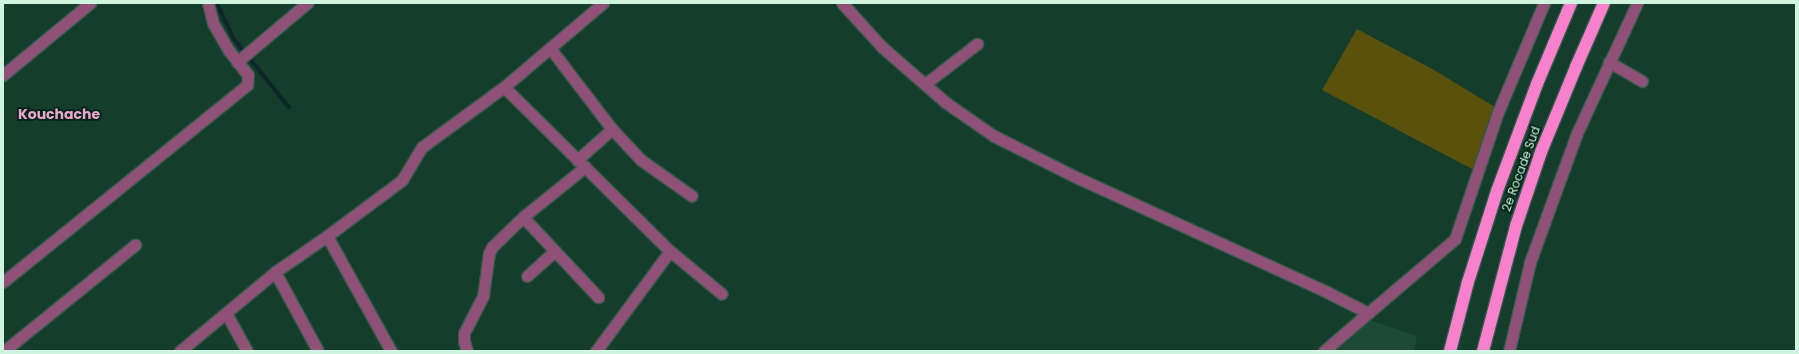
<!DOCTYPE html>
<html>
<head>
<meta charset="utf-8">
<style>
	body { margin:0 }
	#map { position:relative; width:1799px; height:354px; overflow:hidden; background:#143d2c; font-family:Poppins,sans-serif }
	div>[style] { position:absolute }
	.built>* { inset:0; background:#1c4a36 }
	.green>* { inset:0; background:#5a520c }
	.stream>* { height:3.5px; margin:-1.75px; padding:0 1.75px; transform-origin:1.75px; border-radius:1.75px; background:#0f252c }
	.roads { filter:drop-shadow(1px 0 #325a49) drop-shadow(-1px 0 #325a49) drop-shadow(0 1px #325a49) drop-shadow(0 -1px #325a49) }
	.street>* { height:11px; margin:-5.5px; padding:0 5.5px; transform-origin:5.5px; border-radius:5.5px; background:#8f5178 }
	.highway>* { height:12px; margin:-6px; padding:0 6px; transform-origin:6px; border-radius:6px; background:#f980cd }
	span { translate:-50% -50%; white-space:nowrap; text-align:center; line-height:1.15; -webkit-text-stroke:3.5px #022216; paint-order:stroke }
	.street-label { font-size:12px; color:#cff5e1 }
	.quarter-label { font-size:14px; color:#eea7d1; font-weight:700 }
	.frame { position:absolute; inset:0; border:4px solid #cff5e1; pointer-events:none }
</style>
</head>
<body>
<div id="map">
	<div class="built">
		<i style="clip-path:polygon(1367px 319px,1417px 336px,1414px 351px,1332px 351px)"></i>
	</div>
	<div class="green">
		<i style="clip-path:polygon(1357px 29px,1434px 70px,1495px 107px,1474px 170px,1322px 90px)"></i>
	</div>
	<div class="stream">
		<i style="left:217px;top:3px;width:41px;rotate:64.1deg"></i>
		<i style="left:235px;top:40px;width:86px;rotate:51.1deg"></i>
	</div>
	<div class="roads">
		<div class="street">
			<i style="left:842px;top:3px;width:59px;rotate:47.7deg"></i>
			<i style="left:882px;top:47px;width:84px;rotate:41.1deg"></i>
			<i style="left:945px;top:102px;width:60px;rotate:34.8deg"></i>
			<i style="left:994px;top:136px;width:94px;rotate:26.6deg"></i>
			<i style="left:1078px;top:178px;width:274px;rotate:24.6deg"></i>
			<i style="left:1327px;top:292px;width:46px;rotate:27.1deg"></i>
			<i style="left:1368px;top:313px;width:58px;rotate:139.2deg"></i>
			<i style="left:550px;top:48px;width:102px;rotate:52.6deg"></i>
			<i style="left:612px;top:129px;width:42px;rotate:46.9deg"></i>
			<i style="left:641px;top:160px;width:62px;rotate:35.2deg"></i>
			<i style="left:237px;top:62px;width:92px;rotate:-40.1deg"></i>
			<i style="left:1609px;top:62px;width:38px;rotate:30deg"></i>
			<i style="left:3px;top:75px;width:113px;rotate:-39.6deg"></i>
			<i style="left:925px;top:84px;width:66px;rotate:-37.6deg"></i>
			<i style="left:504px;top:87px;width:233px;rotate:44.7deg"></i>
			<i style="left:670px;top:251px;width:67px;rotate:39.6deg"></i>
			<i style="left:577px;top:160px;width:47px;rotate:-41.5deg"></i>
			<i style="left:523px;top:217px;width:110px;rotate:46.8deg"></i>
			<i style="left:327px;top:236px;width:132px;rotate:60.9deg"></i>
			<i style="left:275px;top:272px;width:90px;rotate:61.4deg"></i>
			<i style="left:527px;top:276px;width:36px;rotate:-42deg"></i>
			<i style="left:3px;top:282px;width:314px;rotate:-38.9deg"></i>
			<i style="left:247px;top:85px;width:10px;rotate:-84deg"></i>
			<i style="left:248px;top:75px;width:31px;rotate:-128deg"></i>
			<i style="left:229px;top:51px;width:32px;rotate:-120deg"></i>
			<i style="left:213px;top:23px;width:21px;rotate:-104deg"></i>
			<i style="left:226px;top:313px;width:43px;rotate:61.1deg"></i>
			<i style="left:1368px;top:313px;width:114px;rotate:-40.4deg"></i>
			<i style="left:1455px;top:239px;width:134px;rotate:-71.3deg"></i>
			<i style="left:1498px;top:112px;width:118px;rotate:-67.1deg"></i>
			<i style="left:4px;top:351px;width:169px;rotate:-39deg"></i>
			<i style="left:180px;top:351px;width:124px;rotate:-39.7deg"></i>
			<i style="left:275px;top:272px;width:63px;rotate:-34.7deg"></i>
			<i style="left:327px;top:236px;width:94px;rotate:-36.7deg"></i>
			<i style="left:402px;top:180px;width:39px;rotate:-59deg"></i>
			<i style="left:422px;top:147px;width:102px;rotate:-36.2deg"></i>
			<i style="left:504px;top:87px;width:130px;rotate:-40.3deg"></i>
			<i style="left:467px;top:351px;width:10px;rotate:-107deg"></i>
			<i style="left:464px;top:341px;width:8px;rotate:-90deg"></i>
			<i style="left:464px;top:333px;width:42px;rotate:-62.8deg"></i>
			<i style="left:483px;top:296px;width:43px;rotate:-82.1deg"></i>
			<i style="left:489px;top:253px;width:7px;rotate:-63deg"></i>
			<i style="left:492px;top:247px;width:43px;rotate:-44.1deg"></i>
			<i style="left:523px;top:217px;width:80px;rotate:-38.9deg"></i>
			<i style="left:596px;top:351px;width:124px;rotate:-53.5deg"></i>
			<i style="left:1509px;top:351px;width:91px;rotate:-76.7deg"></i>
			<i style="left:1530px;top:262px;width:137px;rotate:-70deg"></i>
			<i style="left:1577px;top:133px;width:143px;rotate:-65.2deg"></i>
		</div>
		<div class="highway">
			<i style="left:1450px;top:351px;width:71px;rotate:-75.4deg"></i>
			<i style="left:1468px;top:282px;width:96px;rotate:-72.3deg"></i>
			<i style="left:1497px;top:191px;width:114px;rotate:-69.5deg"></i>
			<i style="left:1537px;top:84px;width:88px;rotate:-67.2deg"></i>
			<i style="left:1483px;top:351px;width:129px;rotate:-75.2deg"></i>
			<i style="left:1516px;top:226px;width:78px;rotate:-71.3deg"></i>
			<i style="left:1541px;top:152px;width:92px;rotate:-67.6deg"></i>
			<i style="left:1576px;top:67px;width:70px;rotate:-66.4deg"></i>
		</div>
	</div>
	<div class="street-label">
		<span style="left:1521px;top:169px;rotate:-70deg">2e Rocade Sud</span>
	</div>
	<div class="quarter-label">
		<span style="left:59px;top:114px">Kouchache</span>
	</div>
	<div class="frame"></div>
</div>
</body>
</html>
